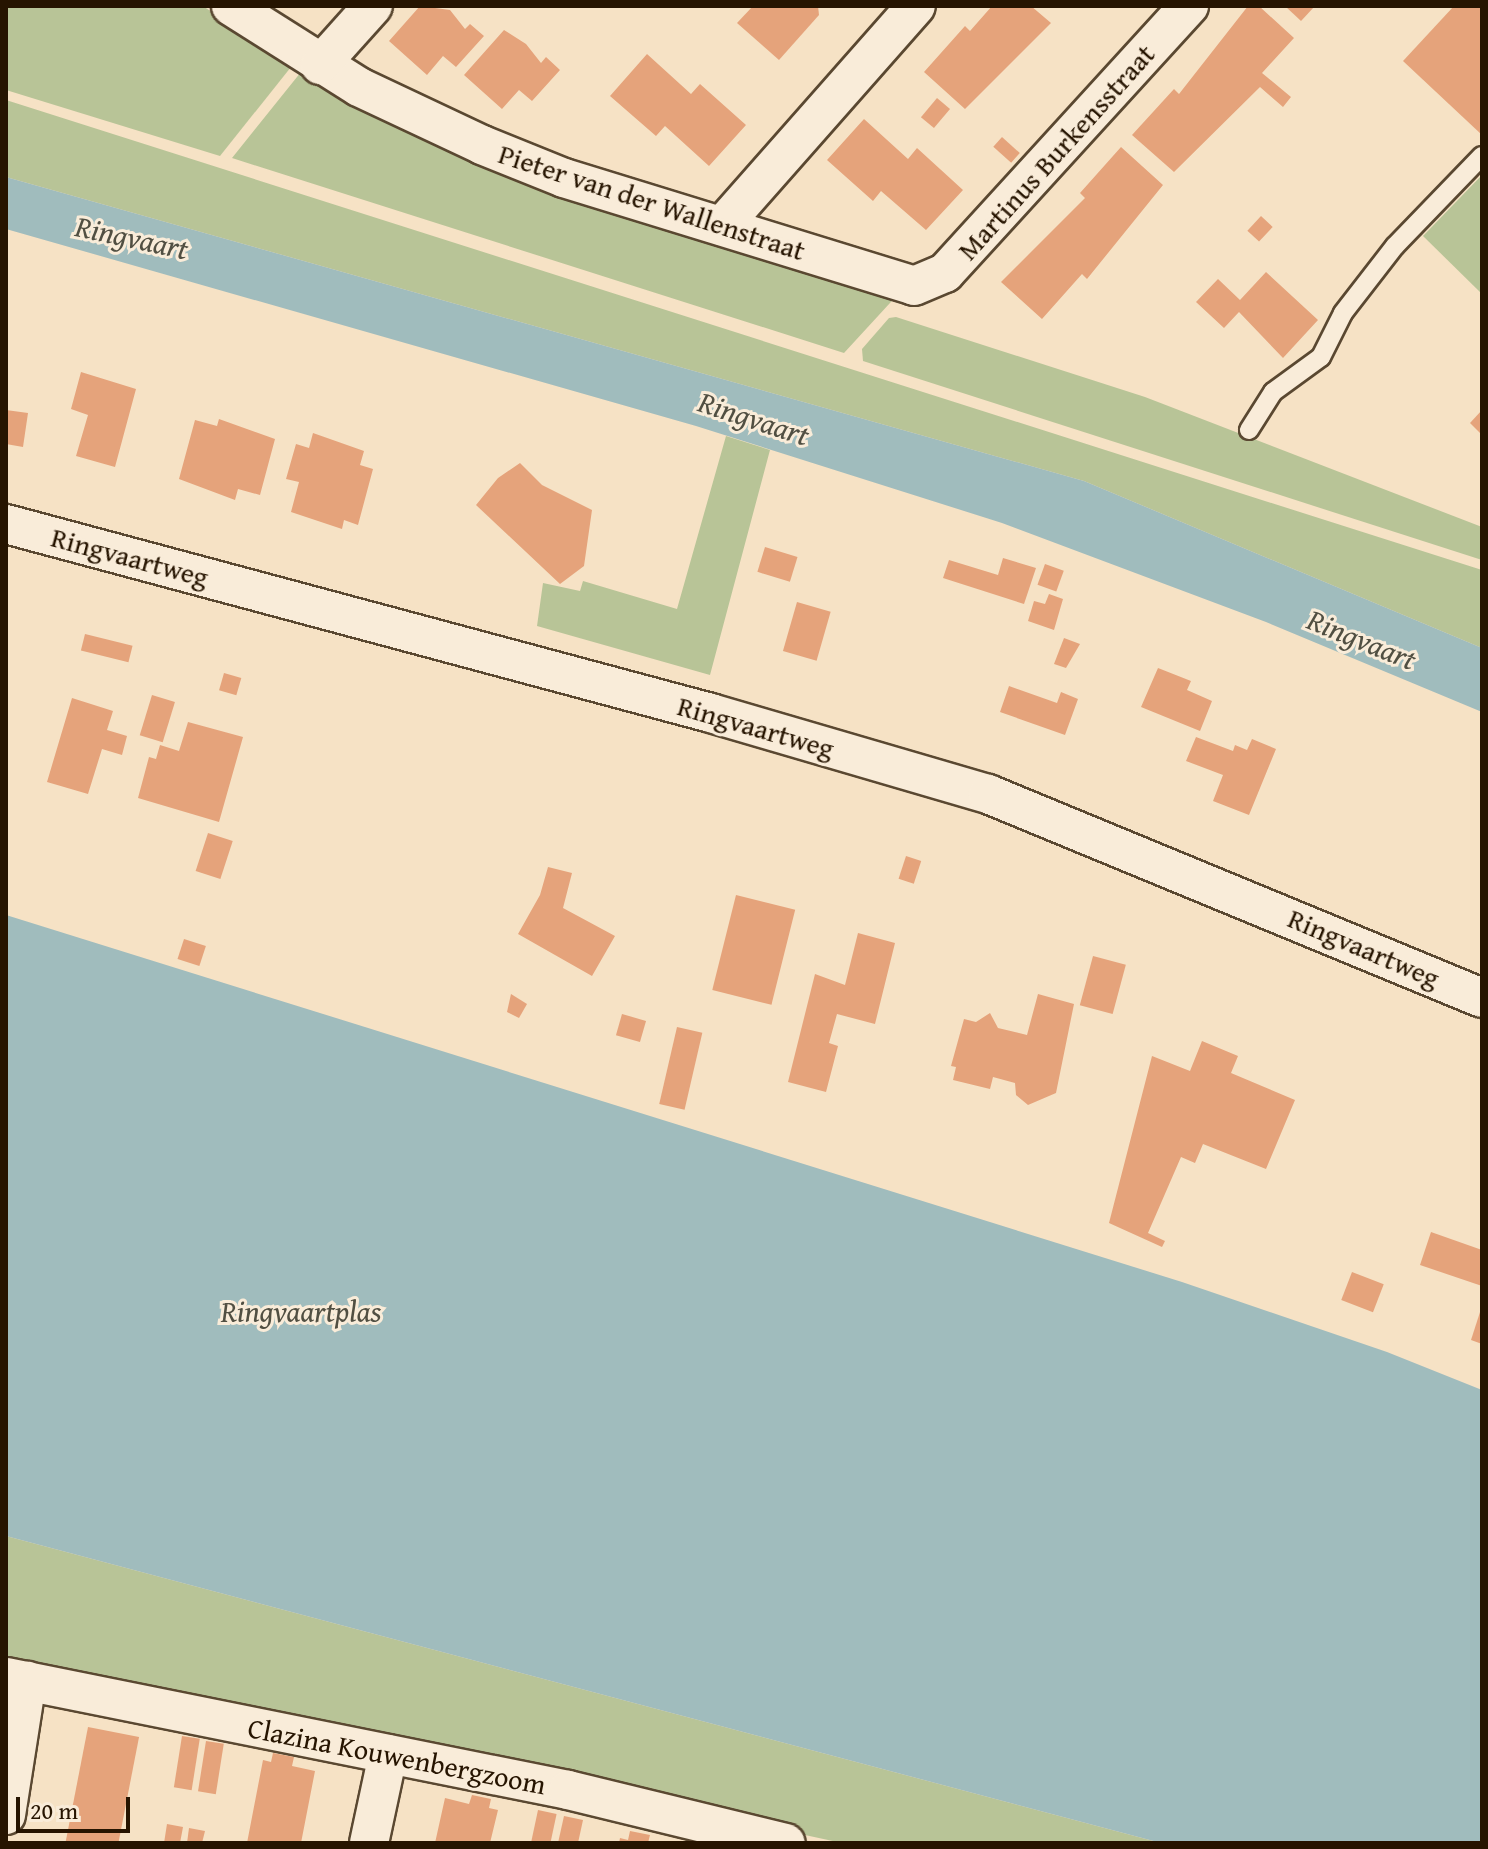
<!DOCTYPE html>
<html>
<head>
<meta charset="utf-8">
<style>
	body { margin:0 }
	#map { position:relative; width:1488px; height:1849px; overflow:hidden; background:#f6e2c5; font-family:"Gentium Book Plus",serif }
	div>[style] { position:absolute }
	.green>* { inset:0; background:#b8c497 }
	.water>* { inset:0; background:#a0bcbd }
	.building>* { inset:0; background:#e5a37b; transform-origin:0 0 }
	.roads { filter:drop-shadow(2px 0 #5a4831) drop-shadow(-2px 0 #5a4831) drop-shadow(0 2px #5a4831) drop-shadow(0 -2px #5a4831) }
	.lane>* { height:18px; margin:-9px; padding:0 9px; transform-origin:9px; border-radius:9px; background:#f9ecd9 }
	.street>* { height:38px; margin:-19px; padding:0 19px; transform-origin:19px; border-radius:19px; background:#f9ecd9 }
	span { translate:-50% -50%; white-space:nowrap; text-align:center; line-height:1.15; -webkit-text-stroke:6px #f9ecd9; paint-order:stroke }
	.street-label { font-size:28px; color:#261400 }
	.water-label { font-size:30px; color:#514f42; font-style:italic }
	.frame { position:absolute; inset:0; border:8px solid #261400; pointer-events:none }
	.scale { position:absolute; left:16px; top:1797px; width:114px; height:36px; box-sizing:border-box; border:4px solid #261400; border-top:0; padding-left:10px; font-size:24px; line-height:28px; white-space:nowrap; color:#261400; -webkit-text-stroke:6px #f9ecd9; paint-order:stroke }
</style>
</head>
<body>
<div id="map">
	<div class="green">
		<i style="clip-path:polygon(6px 6px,203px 6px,291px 67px,220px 156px,6px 90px)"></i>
		<i style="clip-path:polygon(301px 72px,374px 114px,504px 174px,901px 291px,844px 353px,232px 158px)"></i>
		<i style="clip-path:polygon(6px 100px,1482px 570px,1482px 648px,1084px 481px,6px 177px)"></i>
		<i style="clip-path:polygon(1482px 175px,1482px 294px,1423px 236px)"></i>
		<i style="clip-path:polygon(896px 317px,1145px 397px,1482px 527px,1482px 560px,863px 361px,862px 349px,889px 318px)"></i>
		<i style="clip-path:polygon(726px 436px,770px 450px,710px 675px,537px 626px,543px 583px,580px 591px,583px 581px,677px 609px)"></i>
		<i style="clip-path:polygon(6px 1536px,1161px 1843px,842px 1843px,6px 1663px)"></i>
	</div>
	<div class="water">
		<i style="clip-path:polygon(6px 177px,1084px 481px,1482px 648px,1482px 712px,1266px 622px,1002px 523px,696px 426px,6px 229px)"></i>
		<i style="clip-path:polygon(6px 915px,1182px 1282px,1387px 1352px,1482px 1390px,1482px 1843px,1161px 1843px,6px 1536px)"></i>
	</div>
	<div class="building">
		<i style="clip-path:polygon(420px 6px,450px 10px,465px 29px,470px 24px,484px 36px,456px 67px,443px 56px,427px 75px,389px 41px)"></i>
		<i style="clip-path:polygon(753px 6px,818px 6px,819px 15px,779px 60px,737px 23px)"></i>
		<i style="clip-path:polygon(992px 6px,1031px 6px,1051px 23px,965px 109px,924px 72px,965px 26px,970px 31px)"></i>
		<i style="clip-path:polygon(1248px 6px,1259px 6px,1294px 38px,1262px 73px,1291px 97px,1283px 107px,1260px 87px,1174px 172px,1132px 135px,1174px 89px,1179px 94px)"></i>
		<i style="clip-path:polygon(1285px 6px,1315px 6px,1301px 21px)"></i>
		<i style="clip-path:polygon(1454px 6px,1482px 6px,1482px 135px,1403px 61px)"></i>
		<i style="clip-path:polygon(504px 30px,526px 44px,541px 63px,546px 57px,560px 70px,532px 101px,519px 90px,502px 109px,464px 75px)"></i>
		<i style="clip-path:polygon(647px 54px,691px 94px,700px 84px,746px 125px,709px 166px,665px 126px,656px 136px,610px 96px)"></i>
		<i style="left:937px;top:98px;width:17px;height:25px;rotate:40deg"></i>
		<i style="clip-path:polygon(864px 119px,908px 159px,917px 148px,963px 190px,926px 230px,881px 191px,873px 201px,827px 160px)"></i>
		<i style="left:1002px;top:137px;width:24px;height:13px;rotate:42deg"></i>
		<i style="clip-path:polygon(1121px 147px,1163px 185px,1087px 279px,1082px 274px,1042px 319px,1001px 282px,1085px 198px,1080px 193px)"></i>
		<i style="left:1261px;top:216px;width:16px;height:20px;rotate:43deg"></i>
		<i style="clip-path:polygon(1266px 272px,1318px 320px,1283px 358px,1239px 312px,1224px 328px,1196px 302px,1218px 279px,1240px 300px)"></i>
		<i style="clip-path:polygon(81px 372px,136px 389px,115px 467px,76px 456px,88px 415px,71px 409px)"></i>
		<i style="clip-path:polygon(6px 410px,28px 413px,23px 447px,6px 444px)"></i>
		<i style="clip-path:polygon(1482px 410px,1482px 435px,1470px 423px)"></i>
		<i style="clip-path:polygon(219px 419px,275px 439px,260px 495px,238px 489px,235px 500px,179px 479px,195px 420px,217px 426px)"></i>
		<i style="clip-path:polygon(313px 433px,364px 451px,360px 465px,373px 469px,358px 525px,344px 520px,342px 529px,291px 512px,299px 482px,286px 479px,296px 444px,309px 448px)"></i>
		<i style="clip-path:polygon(520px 463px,542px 485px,592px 510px,584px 566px,560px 584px,476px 505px,498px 478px)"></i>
		<i style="left:765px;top:547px;width:34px;height:26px;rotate:17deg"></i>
		<i style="clip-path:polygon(1003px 558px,1036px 568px,1024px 604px,943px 578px,949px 560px,998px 575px)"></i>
		<i style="left:1045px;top:564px;width:20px;height:22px;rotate:20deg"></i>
		<i style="clip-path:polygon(1049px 594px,1063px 599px,1054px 630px,1028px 621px,1034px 601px,1045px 604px)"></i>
		<i style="left:797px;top:602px;width:35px;height:51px;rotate:16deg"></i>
		<i style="left:85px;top:634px;width:49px;height:17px;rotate:14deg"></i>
		<i style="clip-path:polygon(1064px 638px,1080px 644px,1066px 668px,1054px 664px)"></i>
		<i style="clip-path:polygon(1158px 668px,1191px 681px,1187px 690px,1212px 701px,1200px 731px,1141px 707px)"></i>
		<i style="left:224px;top:673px;width:18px;height:18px;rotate:16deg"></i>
		<i style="clip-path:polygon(1009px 686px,1057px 703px,1061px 692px,1078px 699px,1065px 735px,1000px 712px)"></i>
		<i style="left:152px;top:695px;width:24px;height:42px;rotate:17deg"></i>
		<i style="clip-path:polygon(72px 698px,113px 711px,107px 730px,127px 736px,122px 755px,102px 749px,88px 794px,47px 782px)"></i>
		<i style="clip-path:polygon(188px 722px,243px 737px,219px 822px,138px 798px,149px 757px,156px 759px,160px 745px,179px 751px)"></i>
		<i style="clip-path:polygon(1196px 737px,1233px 751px,1235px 745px,1247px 750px,1252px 739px,1276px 749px,1249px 815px,1213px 801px,1223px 775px,1186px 761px)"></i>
		<i style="left:208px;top:833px;width:26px;height:40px;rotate:18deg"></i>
		<i style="left:906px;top:856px;width:16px;height:24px;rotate:18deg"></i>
		<i style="clip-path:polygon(548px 867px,572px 873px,563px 908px,615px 936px,592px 976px,518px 934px,540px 895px)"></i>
		<i style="left:736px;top:895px;width:61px;height:98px;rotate:14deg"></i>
		<i style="clip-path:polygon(858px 933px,895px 943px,875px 1024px,837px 1014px,829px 1043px,838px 1046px,826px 1092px,788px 1082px,815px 974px,845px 985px)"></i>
		<i style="left:184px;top:939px;width:23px;height:21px;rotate:18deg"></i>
		<i style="left:1093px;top:956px;width:34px;height:51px;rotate:15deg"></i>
		<i style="clip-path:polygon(511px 994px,527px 1004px,519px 1018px,507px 1012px)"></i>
		<i style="clip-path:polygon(1038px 994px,1074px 1004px,1056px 1093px,1028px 1105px,1016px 1095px,1015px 1083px,993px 1077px,990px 1089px,953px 1080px,956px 1067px,951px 1066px,964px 1019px,976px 1022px,990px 1013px,998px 1028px,1027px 1035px)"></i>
		<i style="left:622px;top:1014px;width:25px;height:22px;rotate:16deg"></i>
		<i style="left:677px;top:1027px;width:26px;height:79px;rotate:13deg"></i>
		<i style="clip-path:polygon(1202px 1041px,1238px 1056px,1231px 1073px,1295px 1100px,1266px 1169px,1203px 1144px,1195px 1163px,1181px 1157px,1148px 1233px,1165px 1241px,1162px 1247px,1109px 1223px,1152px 1056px,1190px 1071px)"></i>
		<i style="clip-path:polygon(1431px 1232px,1482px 1250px,1482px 1286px,1420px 1265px)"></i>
		<i style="left:1352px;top:1272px;width:34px;height:30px;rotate:21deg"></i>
		<i style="clip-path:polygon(1481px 1309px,1482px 1309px,1482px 1344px,1471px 1340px)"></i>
		<i style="left:88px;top:1727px;width:52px;height:118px;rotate:11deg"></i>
		<i style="left:182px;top:1736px;width:18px;height:52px;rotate:9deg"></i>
		<i style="left:206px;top:1741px;width:18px;height:51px;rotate:9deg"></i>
		<i style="clip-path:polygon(273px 1753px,294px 1757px,292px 1766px,315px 1771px,301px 1843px,247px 1843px,263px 1760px,271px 1762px)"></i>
		<i style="clip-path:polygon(472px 1795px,491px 1799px,489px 1808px,498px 1810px,490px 1843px,435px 1843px,445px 1798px,469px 1804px)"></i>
		<i style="left:538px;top:1810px;width:19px;height:34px;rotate:12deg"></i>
		<i style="clip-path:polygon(564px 1816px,583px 1820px,578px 1843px,558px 1843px)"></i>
		<i style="clip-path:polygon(167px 1824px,183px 1827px,180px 1843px,164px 1843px)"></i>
		<i style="clip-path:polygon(189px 1828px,205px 1831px,202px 1843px,187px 1843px)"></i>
		<i style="clip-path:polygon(630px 1831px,650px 1835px,648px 1843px,619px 1843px,620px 1838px,628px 1840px)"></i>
	</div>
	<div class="roads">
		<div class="lane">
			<i style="left:1249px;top:430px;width:45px;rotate:-57.7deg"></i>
			<i style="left:1273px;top:392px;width:59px;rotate:-36.1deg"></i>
			<i style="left:1321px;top:357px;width:49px;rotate:-63.4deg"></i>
			<i style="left:1343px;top:313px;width:85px;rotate:-52.2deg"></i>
			<i style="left:1395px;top:246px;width:125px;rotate:-46deg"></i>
		</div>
		<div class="street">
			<i style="left:231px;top:6px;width:151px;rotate:32.3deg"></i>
			<i style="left:359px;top:87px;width:136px;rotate:25.2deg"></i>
			<i style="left:482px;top:145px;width:88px;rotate:21.9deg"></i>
			<i style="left:564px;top:178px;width:366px;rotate:17.1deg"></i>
			<i style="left:914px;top:286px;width:34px;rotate:-23deg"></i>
			<i style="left:945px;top:273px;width:362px;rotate:-47.6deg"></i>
			<i style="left:320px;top:65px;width:79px;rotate:-48.1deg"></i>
			<i style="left:722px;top:226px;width:293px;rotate:-48.6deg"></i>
			<i style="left:6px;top:524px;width:730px;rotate:15.01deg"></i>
			<i style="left:711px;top:713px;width:289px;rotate:16.3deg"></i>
			<i style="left:988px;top:794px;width:534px;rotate:22.44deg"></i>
			<i style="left:6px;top:1677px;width:573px;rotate:11.37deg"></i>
			<i style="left:568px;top:1790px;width:224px;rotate:13.7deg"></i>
			<i style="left:6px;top:1815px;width:136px;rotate:-81.1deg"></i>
			<i style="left:369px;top:1843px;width:91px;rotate:-77.9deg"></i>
		</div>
	</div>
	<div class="street-label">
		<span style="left:1056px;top:152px;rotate:-48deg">Martinus Burkensstraat</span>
		<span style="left:652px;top:202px;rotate:18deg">Pieter van der Wallenstraat</span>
		<span style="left:130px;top:557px;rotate:15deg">Ringvaartweg</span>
		<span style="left:756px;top:727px;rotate:16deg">Ringvaartweg</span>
		<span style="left:1364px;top:948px;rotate:23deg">Ringvaartweg</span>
		<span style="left:397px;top:1756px;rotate:11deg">Clazina Kouwenbergzoom</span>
	</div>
	<div class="water-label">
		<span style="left:132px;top:237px;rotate:12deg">Ringvaart</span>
		<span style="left:754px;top:418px;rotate:18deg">Ringvaart</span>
		<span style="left:1362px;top:639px;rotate:22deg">Ringvaart</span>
		<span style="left:301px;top:1311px">Ringvaartplas</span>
	</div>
	<div class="frame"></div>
	<div class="scale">20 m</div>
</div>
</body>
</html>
